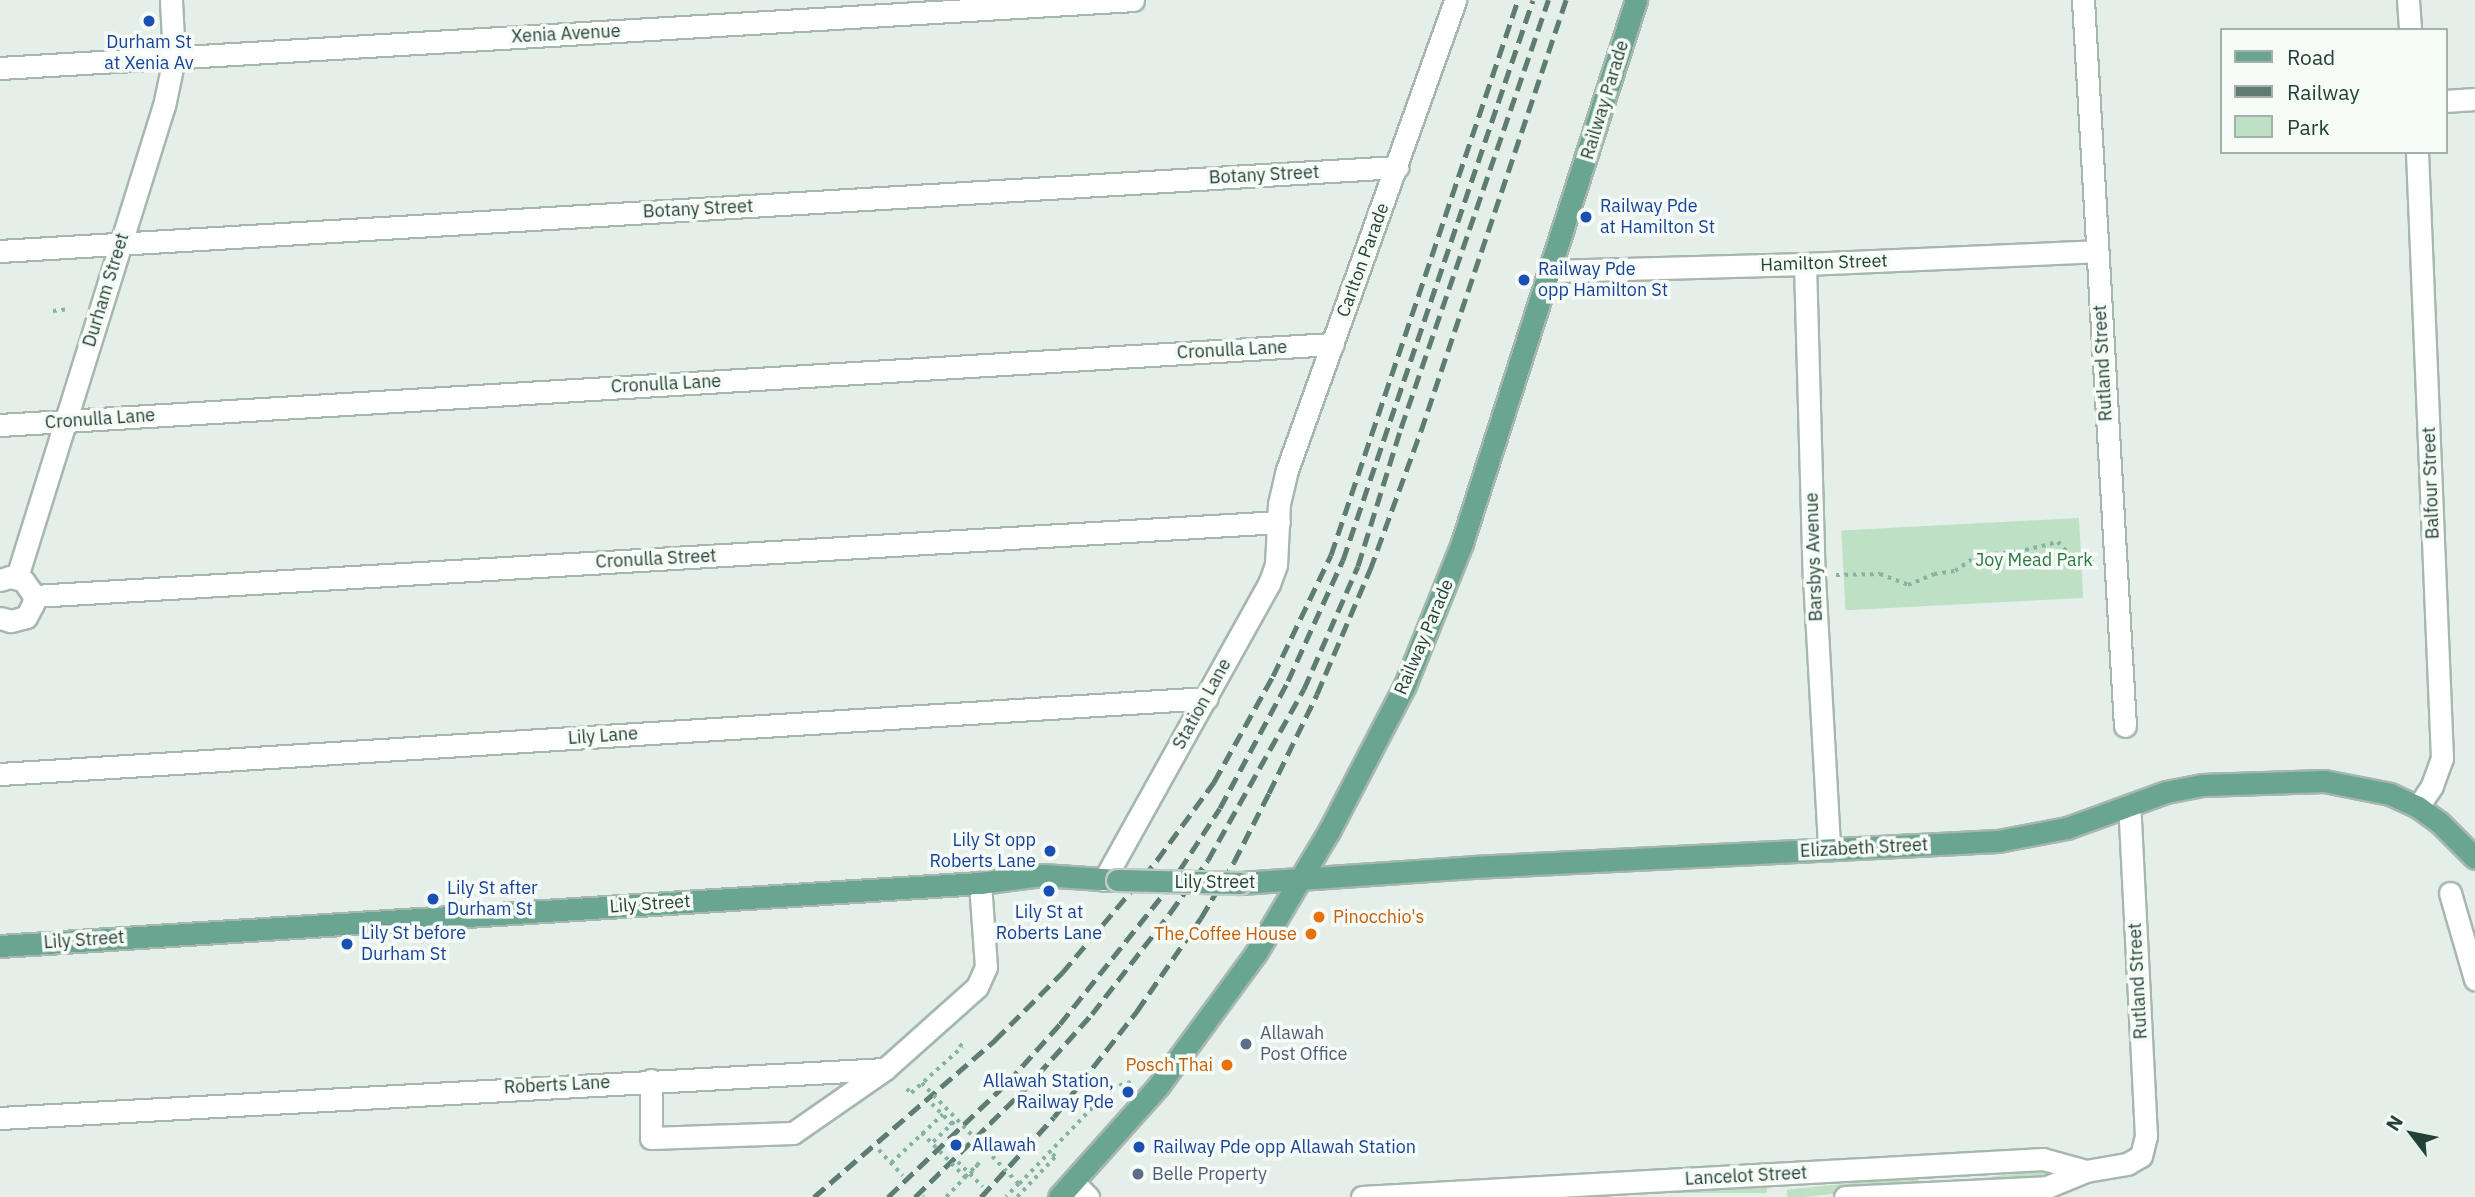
<!DOCTYPE html>
<html>
<head>
<meta charset="utf-8">
<style>
	body { margin:0 }
	#map { position:relative; width:2475px; height:1197px; overflow:hidden; background:#e5efe9; font-family:"IBM Plex Sans",sans-serif }
	div>[style] { position:absolute }
	.green>* { inset:0; background:#bee0c4; transform-origin:0 0 }
	.path>* { height:3.5px; margin-top:-1.75px; transform-origin:0; background:repeating-linear-gradient(90deg,#85b3a0 0 3.5px,transparent 0 8.5px) }
	.roads { filter:drop-shadow(2px 0 #a7b7b0) drop-shadow(-2px 0 #a7b7b0) drop-shadow(0 2px #a7b7b0) drop-shadow(0 -2px #a7b7b0) }
	.minor>* { height:21px; margin:-10.5px; padding:0 10.5px; transform-origin:10.5px; border-radius:10.5px; background:#fff }
	.major>* { height:21px; margin:-10.5px; padding:0 10.5px; transform-origin:10.5px; border-radius:10.5px; background:#69a590 }
	.rail>* { height:5px; margin-top:-2.5px; transform-origin:0; background:repeating-linear-gradient(90deg,#5e7c71 0 14px,transparent 0 21px) }
	.path-bridge>* { height:3.5px; margin-top:-1.75px; transform-origin:0; background:repeating-linear-gradient(90deg,#85b3a0 0 3.5px,transparent 0 8.5px) }
	.bridges { filter:drop-shadow(2px 0 #c1cac7) drop-shadow(-2px 0 #c1cac7) drop-shadow(0 2px #c1cac7) drop-shadow(0 -2px #c1cac7) }
	.major-bridge>* { height:21px; margin:-10.5px; padding:0 10.5px; transform-origin:10.5px; border-radius:10.5px; background:#69a590 }
	.dots>* { width:19px; height:19px; translate:-50% -50%; box-sizing:border-box; border:4px solid #f6fbf8; border-radius:50% }
	span { translate:-50% -50%; white-space:nowrap; text-align:center; line-height:1.15; -webkit-text-stroke:7px #f6fbf8; paint-order:stroke }
	.street-label { font-size:18px; color:#234136 }
	.transit-label { font-size:18px; color:#164399 }
	.left { translate:0 -50%; text-align:left }
	.right { translate:-100% -50%; text-align:right }
	.park-label { font-size:18px; color:#2c7a42 }
	.food-label { font-size:18px; color:#c56008 }
	.service-label { font-size:18px; color:#4e5e75 }
	.legend { position:absolute; left:2220px; top:28px; width:228px; height:126px; box-sizing:border-box; background:#f6fbf8; border:2px solid #a2b1aa; margin:0; padding:9px 12px; list-style:none; font-size:21px; color:#234136 }
	.legend li { display:flex; align-items:center; gap:14px; height:35px }
	.legend b { width:35px; border:2px solid #a2b1aa }
	.north { position:absolute; left:2377px; top:1099px; width:70px; height:70px; -webkit-text-stroke:5px #f6fbf8; paint-order:stroke; rotate:302deg; font-size:19px; font-weight:700; line-height:28px; text-align:center; color:#234136 }
	.north::after { content:''; display:block; margin:auto; width:24px; height:32px; background:#234136; clip-path:polygon(50% 0,100% 100%,50% 72%,0 100%) }
</style>
</head>
<body>
<div id="map">
	<div class="green">
		<i style="left:2079px;top:518px;width:80px;height:238px;rotate:87deg"></i>
		<i style="left:2046px;top:1170px;width:8px;height:116px;rotate:83deg"></i>
		<i style="left:1918px;top:1176px;width:9px;height:132px;rotate:84deg"></i>
		<i style="left:1767px;top:1184px;width:9px;height:109px;rotate:90deg"></i>
	</div>
	<div class="path">
		<i style="left:53px;top:311px;width:17px;rotate:-7deg"></i>
		<i style="left:1836px;top:575px;width:44px;rotate:-1.3deg"></i>
		<i style="left:1880px;top:574px;width:30px;rotate:21deg"></i>
		<i style="left:1908px;top:585px;width:28px;rotate:-23deg"></i>
		<i style="left:1934px;top:574px;width:21px;rotate:-8deg"></i>
		<i style="left:1955px;top:571px;width:28px;rotate:-35deg"></i>
		<i style="left:1978px;top:555px;width:39px;rotate:-4deg"></i>
		<i style="left:2017px;top:552px;width:42px;rotate:-13.7deg"></i>
		<i style="left:2058px;top:542px;width:23px;rotate:47deg"></i>
		<i style="left:2074px;top:559px;width:21px;rotate:8deg"></i>
		<i style="left:1237px;top:935px;width:7px;rotate:-63deg"></i>
		<i style="left:907px;top:1089px;width:6px;rotate:45deg"></i>
		<i style="left:911px;top:1093px;width:69px;rotate:-42deg"></i>
		<i style="left:962px;top:1047px;width:6px;rotate:-135deg"></i>
		<i style="left:932px;top:1104px;width:33px;rotate:45deg"></i>
		<i style="left:879px;top:1150px;width:35px;rotate:47deg"></i>
		<i style="left:958px;top:1162px;width:35px;rotate:45deg"></i>
		<i style="left:891px;top:1163px;width:71px;rotate:-43.3deg"></i>
		<i style="left:970px;top:1174px;width:14px;rotate:-51deg"></i>
		<i style="left:1019px;top:1184px;width:133px;rotate:-46.2deg"></i>
		<i style="left:1111px;top:1088px;width:21px;rotate:-17deg"></i>
		<i style="left:923px;top:1196px;width:1px;rotate:45deg"></i>
		<i style="left:946px;top:1197px;width:28px;rotate:-46deg"></i>
		<i style="left:1017px;top:1197px;width:55px;rotate:-46.5deg"></i>
		<i style="left:1055px;top:1157px;width:6px;rotate:-135deg"></i>
	</div>
	<div class="roads">
		<div class="minor">
			<i style="left:2083px;top:0;width:727px;rotate:86.69deg"></i>
			<i style="left:2408px;top:0;width:30px;rotate:86deg"></i>
			<i style="left:0;top:68px;width:1135px;rotate:-3.43deg"></i>
			<i style="left:2445px;top:101px;width:30px;rotate:-4deg"></i>
			<i style="left:2417px;top:152px;width:607px;rotate:87.64deg"></i>
			<i style="left:2442px;top:758px;width:30px;rotate:110deg"></i>
			<i style="left:2432px;top:786px;width:25px;rotate:124deg"></i>
			<i style="left:0;top:251px;width:1400px;rotate:-3.44deg"></i>
			<i style="left:1805px;top:264px;width:313px;rotate:88.4deg"></i>
			<i style="left:1814px;top:577px;width:272px;rotate:86.8deg"></i>
			<i style="left:1551px;top:271px;width:254px;rotate:-1.6deg"></i>
			<i style="left:1805px;top:264px;width:292px;rotate:-2.5deg"></i>
			<i style="left:0;top:425px;width:1335px;rotate:-3.48deg"></i>
			<i style="left:17px;top:577px;width:493px;rotate:-72.7deg"></i>
			<i style="left:164px;top:106px;width:49px;rotate:-78.2deg"></i>
			<i style="left:174px;top:58px;width:58px;rotate:-93deg"></i>
			<i style="left:0;top:580px;width:10px;rotate:-17deg"></i>
			<i style="left:10px;top:577px;width:13px;rotate:13deg"></i>
			<i style="left:23px;top:580px;width:19px;rotate:55deg"></i>
			<i style="left:34px;top:596px;width:8px;rotate:97deg"></i>
			<i style="left:33px;top:604px;width:15px;rotate:118deg"></i>
			<i style="left:26px;top:617px;width:16px;rotate:165deg"></i>
			<i style="left:11px;top:621px;width:11px;rotate:-165deg"></i>
			<i style="left:34px;top:596px;width:1247px;rotate:-3.4deg"></i>
			<i style="left:0;top:774px;width:1209px;rotate:-3.6deg"></i>
			<i style="left:1104px;top:880px;width:339px;rotate:-60.9deg"></i>
			<i style="left:1269px;top:584px;width:20px;rotate:-70deg"></i>
			<i style="left:1276px;top:565px;width:61px;rotate:-87.2deg"></i>
			<i style="left:1279px;top:504px;width:35px;rotate:-77deg"></i>
			<i style="left:1287px;top:470px;width:499px;rotate:-70.3deg"></i>
			<i style="left:2450px;top:893px;width:90px;rotate:73.8deg"></i>
			<i style="left:651px;top:1080px;width:58px;rotate:90deg"></i>
			<i style="left:651px;top:1138px;width:142px;rotate:-2deg"></i>
			<i style="left:793px;top:1133px;width:112px;rotate:-34.8deg"></i>
			<i style="left:885px;top:1069px;width:123px;rotate:-41.7deg"></i>
			<i style="left:977px;top:987px;width:22px;rotate:-66deg"></i>
			<i style="left:986px;top:967px;width:84px;rotate:-94.1deg"></i>
			<i style="left:0;top:1118px;width:886px;rotate:-3.17deg"></i>
			<i style="left:1074px;top:1183px;width:20px;rotate:45deg"></i>
			<i style="left:1362px;top:1197px;width:682px;rotate:-3.19deg"></i>
			<i style="left:2043px;top:1159px;width:45px;rotate:15.6deg"></i>
			<i style="left:1845px;top:1197px;width:202px;rotate:-2.8deg"></i>
			<i style="left:2047px;top:1187px;width:42px;rotate:-22.3deg"></i>
			<i style="left:2086px;top:1171px;width:42px;rotate:-9.7deg"></i>
			<i style="left:2127px;top:1164px;width:16px;rotate:-30deg"></i>
			<i style="left:2141px;top:1156px;width:21px;rotate:-76deg"></i>
			<i style="left:2146px;top:1136px;width:331px;rotate:-92.9deg"></i>
		</div>
		<div class="major">
			<i style="left:1240px;top:883px;width:234px;rotate:-3.9deg"></i>
			<i style="left:1473px;top:867px;width:526px;rotate:-2.84deg"></i>
			<i style="left:1998px;top:841px;width:70px;rotate:-10.7deg"></i>
			<i style="left:2067px;top:828px;width:105px;rotate:-20deg"></i>
			<i style="left:2166px;top:792px;width:37px;rotate:-11deg"></i>
			<i style="left:2202px;top:785px;width:122px;rotate:-1.9deg"></i>
			<i style="left:2324px;top:781px;width:67px;rotate:11.1deg"></i>
			<i style="left:2390px;top:794px;width:31px;rotate:25deg"></i>
			<i style="left:2418px;top:807px;width:27px;rotate:36deg"></i>
			<i style="left:2440px;top:823px;width:49px;rotate:45deg"></i>
			<i style="left:0;top:946px;width:982px;rotate:-3.68deg"></i>
			<i style="left:980px;top:883px;width:63px;rotate:-7.4deg"></i>
			<i style="left:1042px;top:875px;width:75px;rotate:3.8deg"></i>
			<i style="left:1059px;top:1197px;width:150px;rotate:-48.2deg"></i>
			<i style="left:1159px;top:1085px;width:164px;rotate:-53.7deg"></i>
			<i style="left:1256px;top:953px;width:142px;rotate:-59.1deg"></i>
			<i style="left:1329px;top:831px;width:165px;rotate:-62.5deg"></i>
			<i style="left:1405px;top:685px;width:153px;rotate:-68.1deg"></i>
			<i style="left:1462px;top:543px;width:570px;rotate:-72.23deg"></i>
		</div>
	</div>
	<div class="rail">
		<i style="left:814px;top:1197px;width:240px;rotate:-40.9deg"></i>
		<i style="left:995px;top:1040px;width:95px;rotate:-45deg"></i>
		<i style="left:1062px;top:973px;width:148px;rotate:-49.9deg"></i>
		<i style="left:1157px;top:860px;width:97px;rotate:-53.8deg"></i>
		<i style="left:1214px;top:782px;width:121px;rotate:-60.9deg"></i>
		<i style="left:1273px;top:676px;width:134px;rotate:-64.4deg"></i>
		<i style="left:1331px;top:555px;width:586px;rotate:-71.38deg"></i>
		<i style="left:888px;top:1197px;width:166px;rotate:-43.8deg"></i>
		<i style="left:1008px;top:1082px;width:78px;rotate:-48.1deg"></i>
		<i style="left:1060px;top:1024px;width:174px;rotate:-51.5deg"></i>
		<i style="left:1168px;top:888px;width:95px;rotate:-57deg"></i>
		<i style="left:1220px;top:808px;width:144px;rotate:-61.8deg"></i>
		<i style="left:1288px;top:681px;width:133px;rotate:-65.6deg"></i>
		<i style="left:1343px;top:560px;width:591px;rotate:-71.26deg"></i>
		<i style="left:915px;top:1197px;width:153px;rotate:-44.5deg"></i>
		<i style="left:1024px;top:1090px;width:102px;rotate:-48.2deg"></i>
		<i style="left:1092px;top:1014px;width:128px;rotate:-52.3deg"></i>
		<i style="left:1170px;top:913px;width:65px;rotate:-54.4deg"></i>
		<i style="left:1208px;top:860px;width:196px;rotate:-60.7deg"></i>
		<i style="left:1304px;top:689px;width:134px;rotate:-66.3deg"></i>
		<i style="left:1358px;top:566px;width:145px;rotate:-72.7deg"></i>
		<i style="left:1401px;top:428px;width:453px;rotate:-71deg"></i>
		<i style="left:981px;top:1197px;width:108px;rotate:-47.6deg"></i>
		<i style="left:1054px;top:1117px;width:135px;rotate:-51.9deg"></i>
		<i style="left:1137px;top:1011px;width:113px;rotate:-55.5deg"></i>
		<i style="left:1201px;top:918px;width:65px;rotate:-59.5deg"></i>
		<i style="left:1234px;top:862px;width:77px;rotate:-63.1deg"></i>
		<i style="left:1269px;top:793px;width:110px;rotate:-64.1deg"></i>
		<i style="left:1317px;top:694px;width:135px;rotate:-66.9deg"></i>
		<i style="left:1370px;top:570px;width:148px;rotate:-69.9deg"></i>
		<i style="left:1421px;top:431px;width:455px;rotate:-71.4deg"></i>
	</div>
	<div class="path-bridge">
		<i style="left:922px;top:1083px;width:140px;rotate:46.2deg"></i>
		<i style="left:1019px;top:1184px;width:18px;rotate:135deg"></i>
		<i style="left:922px;top:1133px;width:62px;rotate:45.7deg"></i>
		<i style="left:965px;top:1177px;width:20px;rotate:-45deg"></i>
		<i style="left:933px;top:1142px;width:33px;rotate:-44deg"></i>
	</div>
	<div class="bridges">
		<div class="major-bridge">
			<i style="left:1117px;top:880px;width:123px;rotate:1.4deg"></i>
		</div>
	</div>
	<div class="dots">
		<i style="left:149px;top:21px;background:#1a4fb4"></i>
		<i style="left:1586px;top:217px;background:#1a4fb4"></i>
		<i style="left:1524px;top:280px;background:#1a4fb4"></i>
		<i style="left:1050px;top:851px;background:#1a4fb4"></i>
		<i style="left:1049px;top:891px;background:#1a4fb4"></i>
		<i style="left:433px;top:899px;background:#1a4fb4"></i>
		<i style="left:1319px;top:917px;background:#e8710a"></i>
		<i style="left:1311px;top:934px;background:#e8710a"></i>
		<i style="left:347px;top:944px;background:#1a4fb4"></i>
		<i style="left:1246px;top:1044px;background:#5c6f8a"></i>
		<i style="left:1227px;top:1065px;background:#e8710a"></i>
		<i style="left:1128px;top:1092px;background:#1a4fb4"></i>
		<i style="left:956px;top:1145px;background:#1a4fb4"></i>
		<i style="left:1139px;top:1147px;background:#1a4fb4"></i>
		<i style="left:1138px;top:1174px;background:#5c6f8a"></i>
	</div>
	<div class="street-label">
		<span style="left:566px;top:34px;rotate:-3deg">Xenia Avenue</span>
		<span style="left:1605px;top:100px;rotate:-73deg">Railway Parade</span>
		<span style="left:1264px;top:175px;rotate:-3deg">Botany Street</span>
		<span style="left:698px;top:209px;rotate:-3deg">Botany Street</span>
		<span style="left:1363px;top:260px;rotate:-70deg">Carlton Parade</span>
		<span style="left:1824px;top:263px;rotate:-2deg">Hamilton Street</span>
		<span style="left:106px;top:290px;rotate:-73deg">Durham Street</span>
		<span style="left:1232px;top:350px;rotate:-3deg">Cronulla Lane</span>
		<span style="left:2103px;top:363px;rotate:-93deg">Rutland Street</span>
		<span style="left:666px;top:384px;rotate:-3deg">Cronulla Lane</span>
		<span style="left:100px;top:419px;rotate:-4deg">Cronulla Lane</span>
		<span style="left:2431px;top:483px;rotate:-92deg">Balfour Street</span>
		<span style="left:1814px;top:557px;rotate:-92deg">Barsbys Avenue</span>
		<span style="left:656px;top:559px;rotate:-3deg">Cronulla Street</span>
		<span style="left:1424px;top:637px;rotate:-67deg">Railway Parade</span>
		<span style="left:1202px;top:704px;rotate:-61deg">Station Lane</span>
		<span style="left:603px;top:736px;rotate:-4deg">Lily Lane</span>
		<span style="left:1864px;top:848px;rotate:-3deg">Elizabeth Street</span>
		<span style="left:1215px;top:882px">Lily Street</span>
		<span style="left:650px;top:904px;rotate:-4deg">Lily Street</span>
		<span style="left:84px;top:940px;rotate:-4deg">Lily Street</span>
		<span style="left:2138px;top:981px;rotate:-93deg">Rutland Street</span>
		<span style="left:557px;top:1085px;rotate:-3deg">Roberts Lane</span>
		<span style="left:1746px;top:1176px;rotate:-3deg">Lancelot Street</span>
	</div>
	<div class="transit-label">
		<span style="left:149px;top:53px">Durham St<br>at Xenia Av</span>
		<span class="left" style="left:1600px;top:217px">Railway Pde<br>at Hamilton St</span>
		<span class="left" style="left:1538px;top:280px">Railway Pde<br>opp Hamilton St</span>
		<span class="right" style="left:1036px;top:851px">Lily St opp<br>Roberts Lane</span>
		<span class="left" style="left:447px;top:899px">Lily St after<br>Durham St</span>
		<span style="left:1049px;top:923px">Lily St at<br>Roberts Lane</span>
		<span class="left" style="left:361px;top:944px">Lily St before<br>Durham St</span>
		<span class="right" style="left:1114px;top:1092px">Allawah Station,<br>Railway Pde</span>
		<span class="left" style="left:972px;top:1145px">Allawah</span>
		<span class="left" style="left:1153px;top:1147px">Railway Pde opp Allawah Station</span>
	</div>
	<div class="park-label">
		<span style="left:2034px;top:560px">Joy Mead Park</span>
	</div>
	<div class="food-label">
		<span class="left" style="left:1333px;top:917px">Pinocchio's</span>
		<span class="right" style="left:1297px;top:934px">The Coffee House</span>
		<span class="right" style="left:1213px;top:1065px">Posch Thai</span>
	</div>
	<div class="service-label">
		<span class="left" style="left:1260px;top:1044px">Allawah<br>Post Office</span>
		<span class="left" style="left:1152px;top:1174px">Belle Property</span>
	</div>
	<ul class="legend">
	<li><b style="height:9px;background:#69a590"></b>Road</li>
	<li><b style="height:9px;background:#5e7c71"></b>Railway</li>
	<li><b style="height:19px;background:#bee0c4"></b>Park</li>
	</ul>
	<div class="north">N</div>
</div>
</body>
</html>
